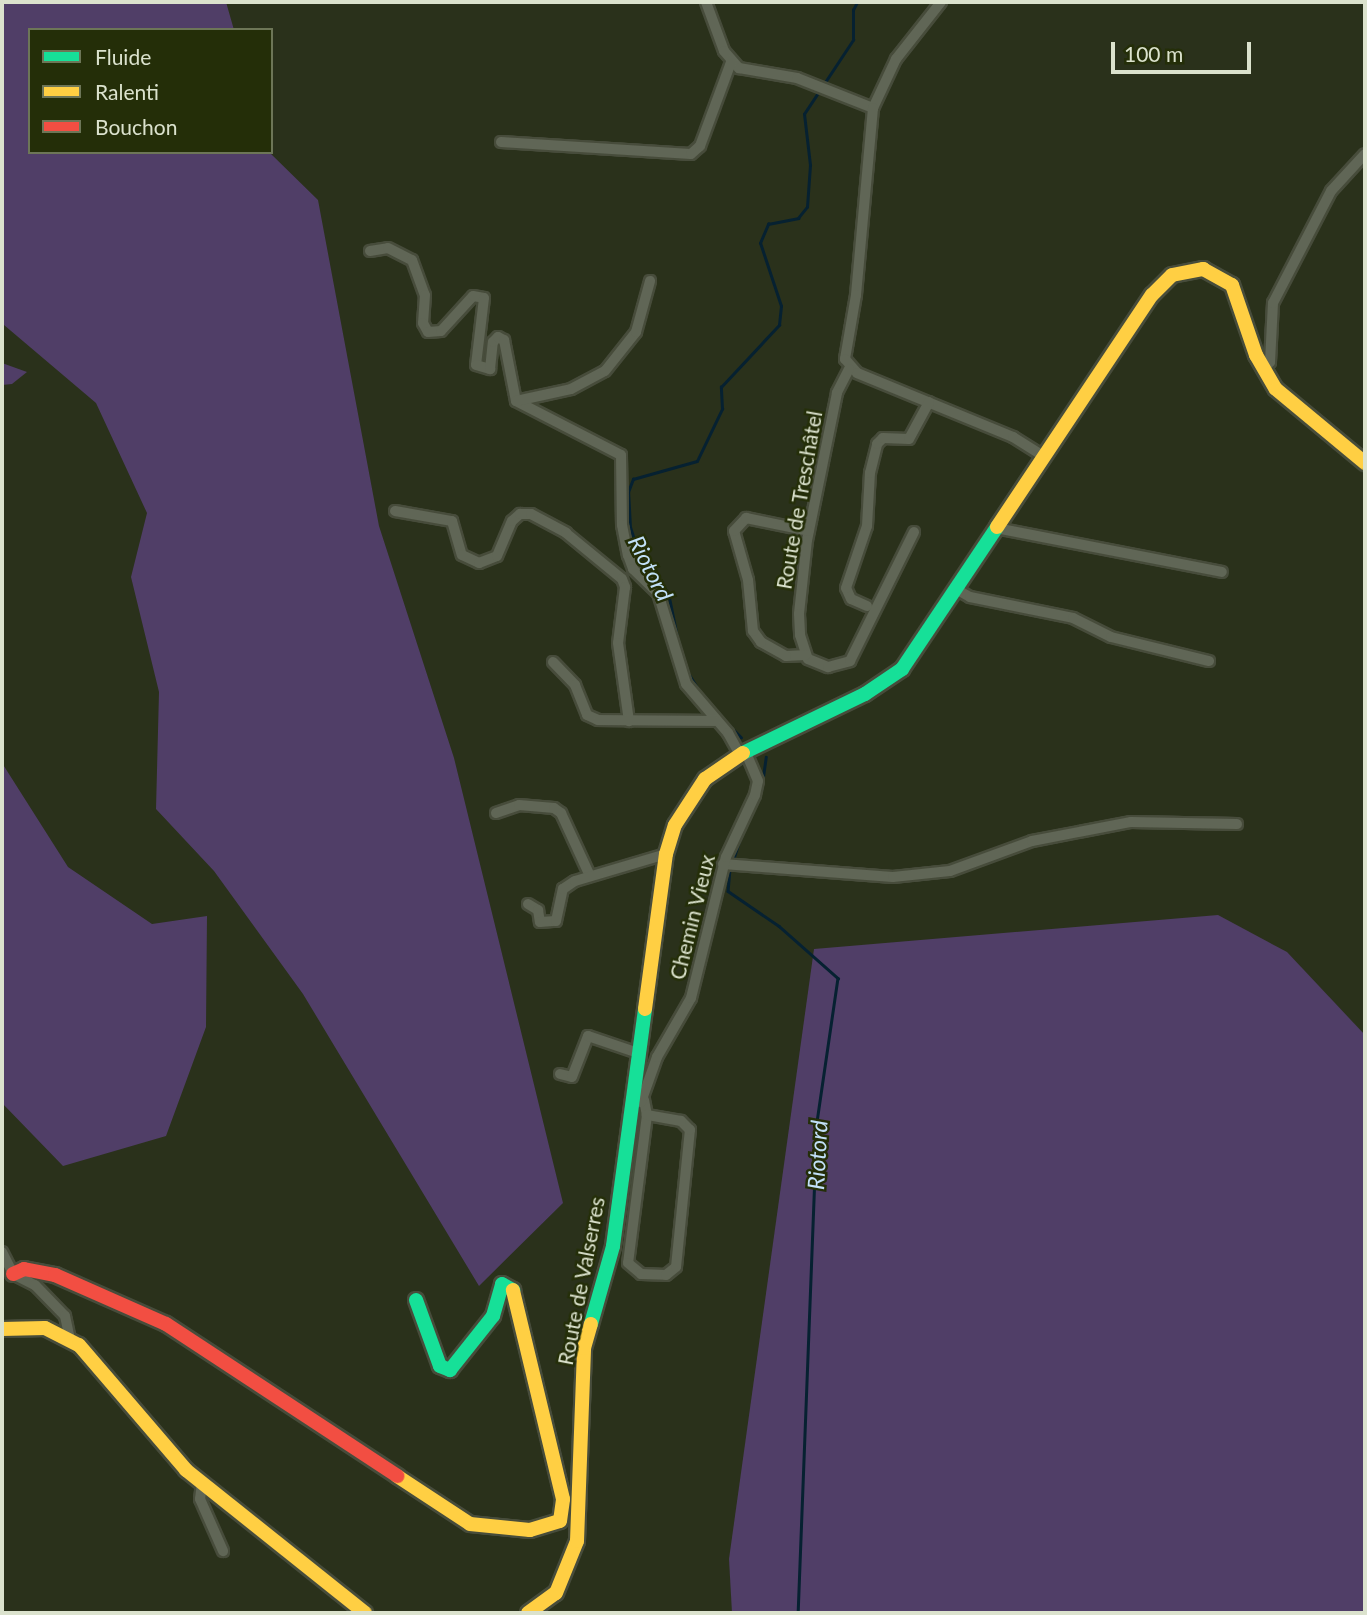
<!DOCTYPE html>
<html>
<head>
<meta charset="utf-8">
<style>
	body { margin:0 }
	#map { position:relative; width:1367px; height:1615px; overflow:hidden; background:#2a311b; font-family:Lato,sans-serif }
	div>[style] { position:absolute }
	.green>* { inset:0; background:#503e67 }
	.stream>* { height:2.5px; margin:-1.25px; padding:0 1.25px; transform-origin:1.25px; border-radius:1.25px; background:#062131 }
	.roads { filter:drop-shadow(2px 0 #474c3b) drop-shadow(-2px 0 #474c3b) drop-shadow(0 2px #474c3b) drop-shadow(0 -2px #474c3b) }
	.street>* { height:10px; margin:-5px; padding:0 5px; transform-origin:5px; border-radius:5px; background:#606656 }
	.fast>* { height:14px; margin:-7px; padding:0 7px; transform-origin:7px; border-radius:7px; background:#16e098 }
	.slow>* { height:14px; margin:-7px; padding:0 7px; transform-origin:7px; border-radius:7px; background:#ffcf43 }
	.jam>* { height:14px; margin:-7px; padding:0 7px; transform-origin:7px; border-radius:7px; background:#f24e42 }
	span { translate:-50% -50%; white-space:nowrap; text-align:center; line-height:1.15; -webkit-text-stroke:5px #242e08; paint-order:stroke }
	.street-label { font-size:21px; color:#dbe2cd }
	.water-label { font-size:23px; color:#c2e0f8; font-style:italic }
	.frame { position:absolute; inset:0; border:4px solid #dbe2cd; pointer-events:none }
	.legend { position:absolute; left:28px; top:28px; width:245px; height:126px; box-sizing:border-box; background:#242e08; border:2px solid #6d7657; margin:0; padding:9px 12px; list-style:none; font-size:21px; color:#dbe2cd }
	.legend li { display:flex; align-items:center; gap:14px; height:35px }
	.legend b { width:35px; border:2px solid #6d7657 }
	.scale { position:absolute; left:1111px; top:42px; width:140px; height:32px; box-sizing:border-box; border:4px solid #dbe2cd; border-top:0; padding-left:9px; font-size:21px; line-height:24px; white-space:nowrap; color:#dbe2cd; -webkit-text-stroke:5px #242e08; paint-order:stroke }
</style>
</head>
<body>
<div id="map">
	<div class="green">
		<i style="clip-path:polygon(2px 2px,226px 2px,234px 30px,30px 30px,30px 152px,269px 152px,318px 200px,379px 526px,454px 758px,563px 1203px,479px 1286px,303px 994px,214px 871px,156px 809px,159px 692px,131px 577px,147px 513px,96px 403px,4px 325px,2px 318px)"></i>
		<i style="clip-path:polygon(2px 363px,27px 372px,12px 384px,2px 385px)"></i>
		<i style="clip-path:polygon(2px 763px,68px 867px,152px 924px,207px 916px,206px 1027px,166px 1136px,63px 1166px,2px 1103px)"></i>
		<i style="clip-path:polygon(1218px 915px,1287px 952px,1365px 1035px,1365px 1613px,732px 1613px,729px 1559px,814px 949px)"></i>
	</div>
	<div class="stream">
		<i style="left:678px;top:642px;width:50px;rotate:-101.5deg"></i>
		<i style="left:668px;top:593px;width:45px;rotate:-128.7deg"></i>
		<i style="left:640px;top:558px;width:32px;rotate:-108deg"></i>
		<i style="left:630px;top:528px;width:36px;rotate:-93deg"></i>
		<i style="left:628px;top:492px;width:14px;rotate:-69deg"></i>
		<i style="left:633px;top:479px;width:66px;rotate:-15.7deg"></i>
		<i style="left:697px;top:461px;width:58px;rotate:-64.3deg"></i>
		<i style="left:722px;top:409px;width:22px;rotate:-93deg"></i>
		<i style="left:721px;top:387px;width:85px;rotate:-46.9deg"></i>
		<i style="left:779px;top:325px;width:19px;rotate:-84deg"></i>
		<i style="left:781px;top:306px;width:66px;rotate:-108.4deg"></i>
		<i style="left:760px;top:243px;width:21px;rotate:-67deg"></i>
		<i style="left:768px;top:224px;width:31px;rotate:-11deg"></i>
		<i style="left:798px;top:218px;width:14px;rotate:-51deg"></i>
		<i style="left:807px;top:207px;width:42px;rotate:-85.9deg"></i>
		<i style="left:810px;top:165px;width:51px;rotate:-96.7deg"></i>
		<i style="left:804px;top:114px;width:89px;rotate:-56.5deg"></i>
		<i style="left:853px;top:40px;width:30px;rotate:-90deg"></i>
		<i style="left:853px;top:10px;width:9px;rotate:-63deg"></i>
		<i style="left:687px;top:671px;width:36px;rotate:58deg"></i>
		<i style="left:715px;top:711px;width:37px;rotate:45deg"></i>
		<i style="left:761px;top:791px;width:34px;rotate:-82deg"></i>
		<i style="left:732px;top:863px;width:28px;rotate:-72deg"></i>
		<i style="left:730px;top:869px;width:22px;rotate:95deg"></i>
		<i style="left:728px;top:891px;width:62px;rotate:34.5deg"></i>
		<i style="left:779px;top:926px;width:79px;rotate:41.4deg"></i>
		<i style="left:838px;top:978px;width:146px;rotate:98.3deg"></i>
		<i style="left:817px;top:1122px;width:491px;rotate:92.2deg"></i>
	</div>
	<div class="roads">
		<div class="street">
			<i style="left:706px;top:2px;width:52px;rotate:69.8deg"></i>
			<i style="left:724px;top:51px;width:23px;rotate:49deg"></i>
			<i style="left:739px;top:68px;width:59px;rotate:9.8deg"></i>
			<i style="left:797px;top:78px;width:82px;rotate:21.5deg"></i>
			<i style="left:941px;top:2px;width:73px;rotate:128.3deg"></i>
			<i style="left:896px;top:59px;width:54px;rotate:115.1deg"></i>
			<i style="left:873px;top:108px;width:188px;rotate:95.2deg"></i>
			<i style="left:856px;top:295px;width:65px;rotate:99.8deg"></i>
			<i style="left:845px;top:359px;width:18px;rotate:49deg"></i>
			<i style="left:857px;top:373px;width:169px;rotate:22.3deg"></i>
			<i style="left:1013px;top:437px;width:31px;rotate:32deg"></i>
			<i style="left:501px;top:142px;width:190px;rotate:3.6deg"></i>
			<i style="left:691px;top:154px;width:12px;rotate:-42deg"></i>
			<i style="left:700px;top:146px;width:90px;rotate:-69.7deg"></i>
			<i style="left:370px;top:251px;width:18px;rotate:-9deg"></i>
			<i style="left:388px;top:248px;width:27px;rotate:27deg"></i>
			<i style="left:412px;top:260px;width:37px;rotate:70deg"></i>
			<i style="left:425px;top:295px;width:28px;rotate:94deg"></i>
			<i style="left:423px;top:323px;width:10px;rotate:61deg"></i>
			<i style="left:428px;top:332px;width:13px;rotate:-4deg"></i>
			<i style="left:441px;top:331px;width:47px;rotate:-47.6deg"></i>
			<i style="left:473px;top:296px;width:11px;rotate:10deg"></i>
			<i style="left:484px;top:298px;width:67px;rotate:96.8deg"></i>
			<i style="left:476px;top:365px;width:15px;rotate:16deg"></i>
			<i style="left:490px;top:369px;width:27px;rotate:-84deg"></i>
			<i style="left:493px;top:342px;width:7px;rotate:-45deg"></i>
			<i style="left:498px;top:337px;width:7px;rotate:27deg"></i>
			<i style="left:504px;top:340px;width:62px;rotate:78.9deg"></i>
			<i style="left:849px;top:369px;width:27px;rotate:117deg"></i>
			<i style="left:837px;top:393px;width:150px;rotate:101.5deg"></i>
			<i style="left:807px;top:540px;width:74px;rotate:96.2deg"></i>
			<i style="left:799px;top:614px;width:21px;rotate:87deg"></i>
			<i style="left:800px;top:635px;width:25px;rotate:72deg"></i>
			<i style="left:808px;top:659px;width:22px;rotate:22deg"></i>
			<i style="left:828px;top:667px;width:23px;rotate:-15deg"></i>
			<i style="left:850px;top:661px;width:144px;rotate:-63.6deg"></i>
			<i style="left:1263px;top:369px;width:10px;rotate:-45deg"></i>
			<i style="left:1270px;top:362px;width:59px;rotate:-87.1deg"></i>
			<i style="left:1273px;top:303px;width:126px;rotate:-62.6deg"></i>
			<i style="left:1331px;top:191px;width:50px;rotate:-47.4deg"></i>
			<i style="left:516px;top:401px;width:118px;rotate:27.2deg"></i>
			<i style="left:621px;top:455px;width:70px;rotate:89.2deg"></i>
			<i style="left:622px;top:525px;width:31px;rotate:79deg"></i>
			<i style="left:628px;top:555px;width:15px;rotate:70deg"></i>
			<i style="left:633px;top:569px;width:35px;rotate:44deg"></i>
			<i style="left:658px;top:593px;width:95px;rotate:72.9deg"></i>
			<i style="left:686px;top:684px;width:65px;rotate:49.4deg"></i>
			<i style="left:728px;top:733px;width:25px;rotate:61deg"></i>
			<i style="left:516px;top:401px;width:56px;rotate:-12.3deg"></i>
			<i style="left:571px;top:389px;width:38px;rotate:-28deg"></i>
			<i style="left:605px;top:371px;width:50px;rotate:-51.5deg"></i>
			<i style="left:636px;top:332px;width:53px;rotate:-74.6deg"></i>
			<i style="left:395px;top:511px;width:58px;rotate:10deg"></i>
			<i style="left:452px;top:521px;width:35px;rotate:74deg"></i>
			<i style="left:462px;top:555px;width:19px;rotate:25deg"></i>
			<i style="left:479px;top:563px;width:19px;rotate:-21deg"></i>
			<i style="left:497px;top:556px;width:38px;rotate:-67deg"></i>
			<i style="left:512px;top:521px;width:11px;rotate:-41deg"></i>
			<i style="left:520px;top:514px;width:11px"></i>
			<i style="left:531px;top:514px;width:40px;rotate:28deg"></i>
			<i style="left:566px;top:533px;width:72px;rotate:39.4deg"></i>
			<i style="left:622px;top:579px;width:9px;rotate:69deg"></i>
			<i style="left:625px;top:587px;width:56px;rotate:97.1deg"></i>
			<i style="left:618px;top:643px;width:79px;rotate:82deg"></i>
			<i style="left:996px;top:528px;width:230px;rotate:11deg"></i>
			<i style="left:956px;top:589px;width:16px;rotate:30deg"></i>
			<i style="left:970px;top:597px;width:105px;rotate:11.5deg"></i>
			<i style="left:1073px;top:618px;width:42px;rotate:26.6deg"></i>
			<i style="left:1111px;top:637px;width:101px;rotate:13.8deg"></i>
			<i style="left:867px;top:606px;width:17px;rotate:-156deg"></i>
			<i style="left:851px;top:599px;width:12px;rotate:-114deg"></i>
			<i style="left:846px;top:588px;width:65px;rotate:-71.3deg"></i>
			<i style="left:867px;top:526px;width:53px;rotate:-86.8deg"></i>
			<i style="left:870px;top:473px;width:30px;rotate:-76deg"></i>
			<i style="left:877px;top:444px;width:8px;rotate:-45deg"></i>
			<i style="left:883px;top:438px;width:26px;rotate:2deg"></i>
			<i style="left:909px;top:439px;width:42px;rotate:-61.6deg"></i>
			<i style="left:806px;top:655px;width:20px;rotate:177deg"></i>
			<i style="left:786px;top:656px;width:29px;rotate:-151deg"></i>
			<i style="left:761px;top:642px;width:14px;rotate:-126deg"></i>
			<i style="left:753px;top:631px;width:51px;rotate:-95.6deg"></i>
			<i style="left:748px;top:580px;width:51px;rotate:-105.9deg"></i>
			<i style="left:734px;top:531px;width:18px;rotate:-47deg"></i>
			<i style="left:746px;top:518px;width:64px;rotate:11.7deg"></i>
			<i style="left:553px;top:662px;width:32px;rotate:46deg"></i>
			<i style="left:575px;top:685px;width:32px;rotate:68deg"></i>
			<i style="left:587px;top:715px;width:12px;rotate:24deg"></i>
			<i style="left:598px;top:720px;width:118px;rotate:0.5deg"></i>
			<i style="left:496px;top:813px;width:24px;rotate:-19deg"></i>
			<i style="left:519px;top:805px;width:35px;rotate:5deg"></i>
			<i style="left:554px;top:808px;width:9px;rotate:36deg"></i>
			<i style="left:561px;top:813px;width:69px;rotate:65.3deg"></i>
			<i style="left:723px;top:864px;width:170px;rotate:4.4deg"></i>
			<i style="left:893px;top:877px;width:57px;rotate:-6deg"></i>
			<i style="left:950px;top:871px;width:87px;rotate:-20.1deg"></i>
			<i style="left:1032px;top:841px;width:101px;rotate:-10.9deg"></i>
			<i style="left:1131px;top:822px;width:106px;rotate:1.1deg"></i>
			<i style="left:528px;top:904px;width:12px;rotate:31deg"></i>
			<i style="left:538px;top:910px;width:12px;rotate:81deg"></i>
			<i style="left:540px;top:922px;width:16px;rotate:-4deg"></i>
			<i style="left:556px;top:921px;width:33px;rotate:-78deg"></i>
			<i style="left:563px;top:889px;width:14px;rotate:-34deg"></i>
			<i style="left:575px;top:881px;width:95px;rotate:-16.5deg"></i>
			<i style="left:560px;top:1074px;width:12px;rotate:14deg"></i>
			<i style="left:572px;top:1077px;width:44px;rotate:-68.7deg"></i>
			<i style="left:588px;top:1036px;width:53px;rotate:18.8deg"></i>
			<i style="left:644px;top:1100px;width:15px;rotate:79deg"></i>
			<i style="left:647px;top:1115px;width:149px;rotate:97.3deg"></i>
			<i style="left:628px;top:1263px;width:17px;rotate:40deg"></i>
			<i style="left:641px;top:1274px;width:25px;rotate:2deg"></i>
			<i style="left:666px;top:1275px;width:13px;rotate:-39deg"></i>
			<i style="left:676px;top:1267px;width:138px;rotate:-84.2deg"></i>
			<i style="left:690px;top:1130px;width:13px;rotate:-135deg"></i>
			<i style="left:681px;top:1121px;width:35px;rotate:-170deg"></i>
			<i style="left:641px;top:1102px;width:48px;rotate:-70.4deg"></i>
			<i style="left:657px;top:1057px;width:68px;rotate:-60deg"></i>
			<i style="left:691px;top:998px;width:145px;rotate:-76.1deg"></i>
			<i style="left:726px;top:857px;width:68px;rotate:-64.9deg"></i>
			<i style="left:755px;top:795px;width:14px;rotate:-78deg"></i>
			<i style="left:758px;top:781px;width:30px;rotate:-113deg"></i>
			<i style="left:2px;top:1252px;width:25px;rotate:63deg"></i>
			<i style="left:13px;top:1274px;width:25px;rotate:27deg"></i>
			<i style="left:35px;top:1285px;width:43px;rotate:45.9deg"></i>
			<i style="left:65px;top:1316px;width:24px;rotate:78deg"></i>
			<i style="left:202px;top:1483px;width:16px;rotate:97deg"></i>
			<i style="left:200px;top:1499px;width:57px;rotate:66.1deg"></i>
		</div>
		<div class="fast">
			<i style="left:743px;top:753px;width:136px;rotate:-25.8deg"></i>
			<i style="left:865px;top:694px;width:45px;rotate:-34deg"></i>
			<i style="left:902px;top:669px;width:171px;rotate:-56.2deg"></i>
			<i style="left:416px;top:1300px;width:70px;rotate:70deg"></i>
			<i style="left:440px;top:1366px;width:11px;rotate:22deg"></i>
			<i style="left:450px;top:1370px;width:69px;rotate:-51.5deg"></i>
			<i style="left:493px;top:1316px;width:33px;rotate:-74deg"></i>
			<i style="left:502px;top:1284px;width:13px;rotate:29deg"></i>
			<i style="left:591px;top:1324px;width:81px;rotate:-74.2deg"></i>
			<i style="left:613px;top:1246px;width:239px;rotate:-82.3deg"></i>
		</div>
		<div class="slow">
			<i style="left:997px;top:527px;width:279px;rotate:-56.3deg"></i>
			<i style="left:1152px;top:295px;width:28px;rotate:-45deg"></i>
			<i style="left:1172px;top:275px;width:32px;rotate:-11deg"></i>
			<i style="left:1203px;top:269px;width:33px;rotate:29deg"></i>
			<i style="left:1232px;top:285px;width:74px;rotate:71.1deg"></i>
			<i style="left:1256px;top:355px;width:39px;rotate:60deg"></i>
			<i style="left:1276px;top:389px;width:116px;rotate:39.7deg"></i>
			<i style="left:645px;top:1009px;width:156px;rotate:-82.3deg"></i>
			<i style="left:666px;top:854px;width:30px;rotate:-73deg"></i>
			<i style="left:675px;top:825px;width:55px;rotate:-56.9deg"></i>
			<i style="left:705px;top:779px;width:46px;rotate:-34.4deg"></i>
			<i style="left:2px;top:1329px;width:43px;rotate:-1.3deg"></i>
			<i style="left:45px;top:1328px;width:38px;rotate:27deg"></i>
			<i style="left:79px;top:1345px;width:165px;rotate:49.4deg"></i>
			<i style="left:186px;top:1470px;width:229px;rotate:38.6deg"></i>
			<i style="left:397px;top:1476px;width:87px;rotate:33.3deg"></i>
			<i style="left:470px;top:1524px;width:60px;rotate:5.7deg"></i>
			<i style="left:530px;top:1530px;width:31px;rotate:-17deg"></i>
			<i style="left:560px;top:1521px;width:22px;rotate:-82deg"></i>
			<i style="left:563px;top:1499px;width:215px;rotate:-103.5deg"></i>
			<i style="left:528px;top:1613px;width:34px;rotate:-36deg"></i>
			<i style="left:556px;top:1593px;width:56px;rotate:-68deg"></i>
			<i style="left:577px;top:1541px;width:193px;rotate:-87.9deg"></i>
			<i style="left:584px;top:1348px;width:25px;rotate:-74deg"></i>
		</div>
		<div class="jam">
			<i style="left:13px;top:1274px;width:12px;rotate:-24deg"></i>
			<i style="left:24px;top:1269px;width:32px;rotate:11deg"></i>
			<i style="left:55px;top:1275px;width:121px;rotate:23.8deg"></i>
			<i style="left:166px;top:1324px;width:277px;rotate:33.3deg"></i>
		</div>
	</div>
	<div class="street-label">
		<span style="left:799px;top:500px;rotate:-80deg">Route de Treschâtel</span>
		<span style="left:692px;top:917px;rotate:-76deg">Chemin Vieux</span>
		<span style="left:581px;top:1281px;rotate:-79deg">Route de Valserres</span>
	</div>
	<div class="water-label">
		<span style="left:651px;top:568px;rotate:63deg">Riotord</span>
		<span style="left:817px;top:1155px;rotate:-87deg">Riotord</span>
	</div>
	<div class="frame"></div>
	<ul class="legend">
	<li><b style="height:9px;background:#16e098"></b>Fluide</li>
	<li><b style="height:9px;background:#ffcf43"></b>Ralenti</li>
	<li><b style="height:9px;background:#f24e42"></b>Bouchon</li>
	</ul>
	<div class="scale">100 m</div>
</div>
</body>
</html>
